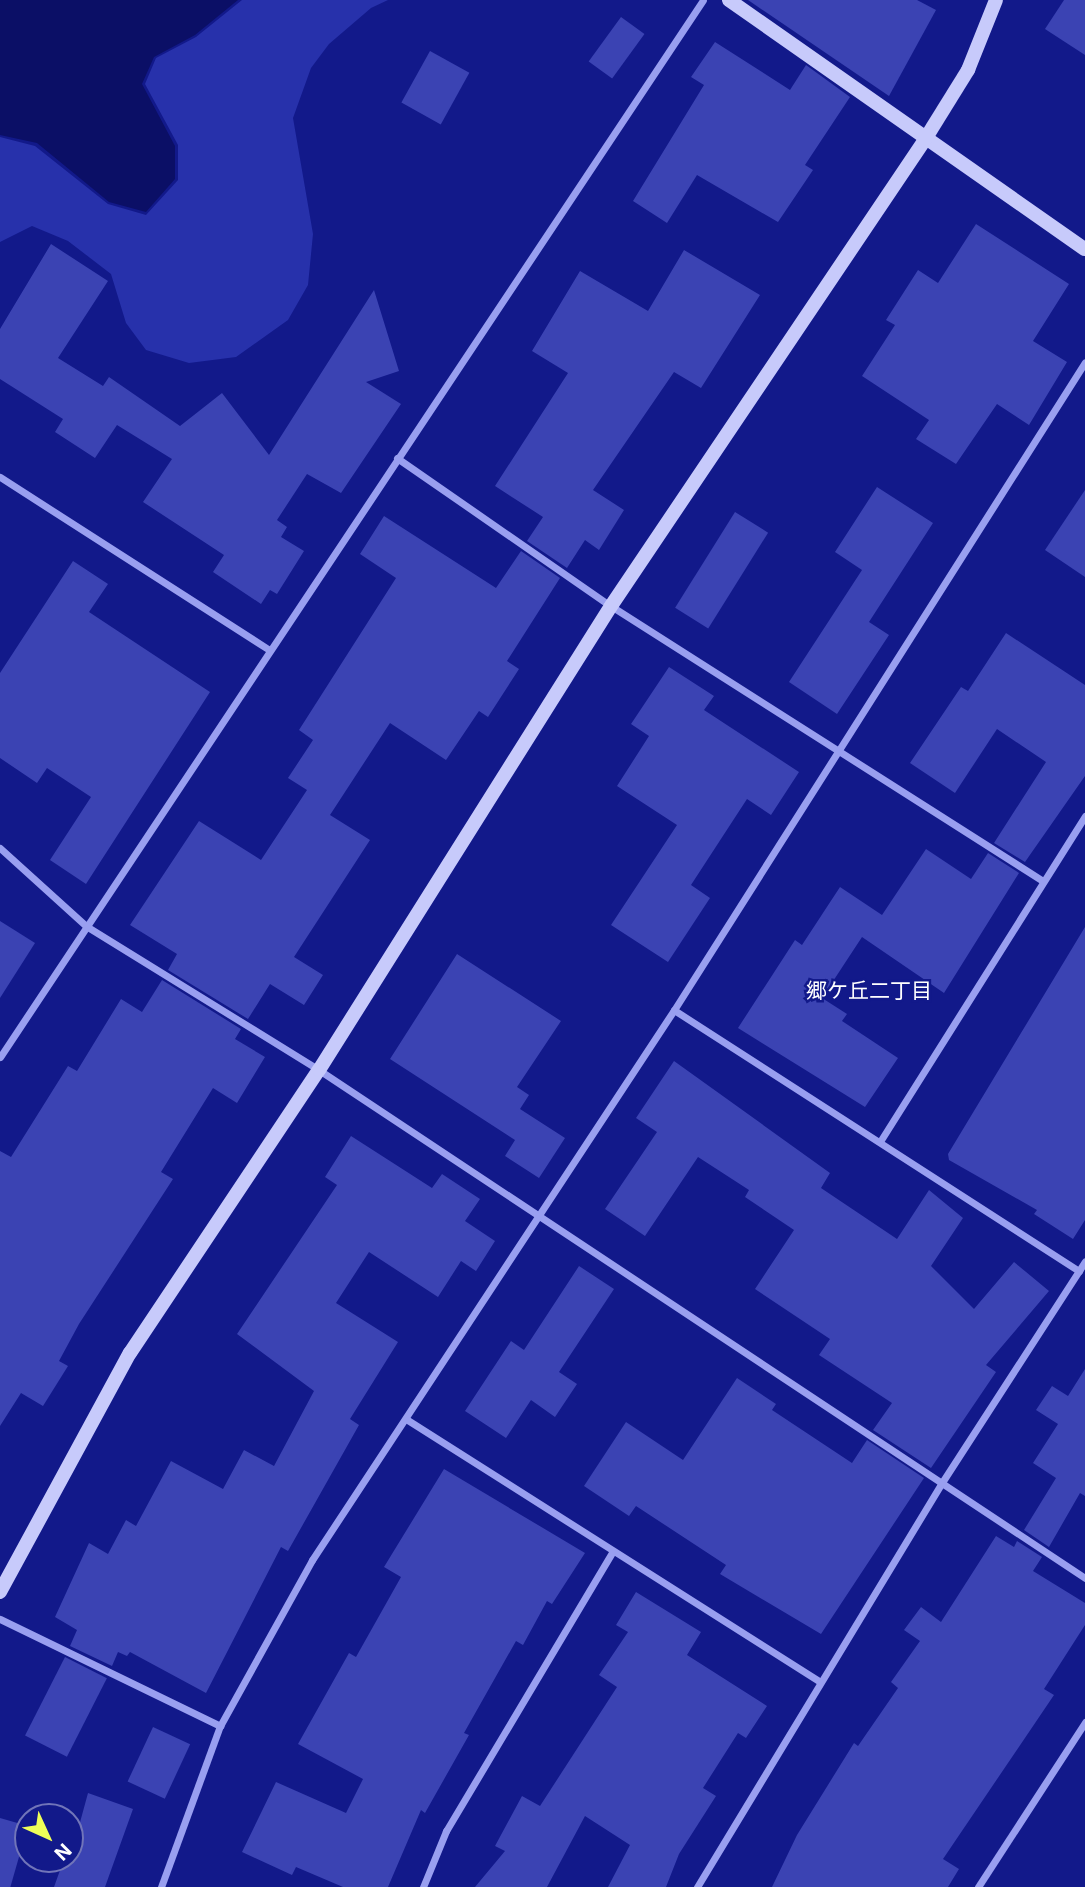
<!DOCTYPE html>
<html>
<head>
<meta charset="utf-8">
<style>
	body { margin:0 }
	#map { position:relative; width:1085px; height:1887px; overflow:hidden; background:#12198a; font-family:Inter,"Noto Sans JP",sans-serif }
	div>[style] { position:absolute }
	.green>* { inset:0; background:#2731ab }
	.water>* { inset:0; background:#0b0f66 }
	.building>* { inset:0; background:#3b43b3; transform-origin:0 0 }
	.street>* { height:7px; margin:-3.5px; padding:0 3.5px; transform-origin:3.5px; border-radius:3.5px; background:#999ff0 }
	.secondary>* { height:14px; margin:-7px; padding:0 7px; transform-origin:7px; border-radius:7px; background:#c7cafb }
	span { translate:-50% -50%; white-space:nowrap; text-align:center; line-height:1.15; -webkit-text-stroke:5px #12198a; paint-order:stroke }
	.neighbourhood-label { font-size:21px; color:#fff }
	.north { position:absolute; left:14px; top:1803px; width:70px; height:70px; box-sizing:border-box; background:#12198a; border:2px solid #7175b9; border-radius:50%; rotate:135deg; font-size:19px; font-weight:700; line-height:28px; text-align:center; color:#fff }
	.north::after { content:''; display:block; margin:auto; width:24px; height:32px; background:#f0ff58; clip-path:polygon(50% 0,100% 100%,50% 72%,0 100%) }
</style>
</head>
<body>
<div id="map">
	<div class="green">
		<i style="clip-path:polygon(242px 0,388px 0,371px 8px,329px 44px,311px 68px,293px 118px,313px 234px,308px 285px,288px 320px,236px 357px,189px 363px,146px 350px,126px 323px,111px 274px,68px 241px,32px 226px,0 242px,0 137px,35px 146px,108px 204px,146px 215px,178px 180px,178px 145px,145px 84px,156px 58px,196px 37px)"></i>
	</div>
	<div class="water">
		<i style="clip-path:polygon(0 0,238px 0,195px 35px,154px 57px,142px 84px,175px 146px,175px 179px,146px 212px,109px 202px,37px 143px,0 135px)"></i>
	</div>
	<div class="building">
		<i style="clip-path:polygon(748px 0,917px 0,936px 10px,889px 96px)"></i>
		<i style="clip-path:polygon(1064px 0,1085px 0,1085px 55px,1045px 29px)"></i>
		<i style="left:621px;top:17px;width:29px;height:55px;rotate:36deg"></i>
		<i style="clip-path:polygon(715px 42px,790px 90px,806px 65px,850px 97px,805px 165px,813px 170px,778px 222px,697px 175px,667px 223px,633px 201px,704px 85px,691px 77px)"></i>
		<i style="left:430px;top:51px;width:45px;height:59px;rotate:29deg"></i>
		<i style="clip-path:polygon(976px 224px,1069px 284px,1033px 341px,1067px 362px,1029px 425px,997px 404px,956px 464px,916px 439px,929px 420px,862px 376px,895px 325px,886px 320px,918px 270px,938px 283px)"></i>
		<i style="clip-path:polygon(51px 244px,108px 281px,58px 358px,103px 386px,109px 377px,180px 426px,222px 393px,269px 455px,374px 290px,399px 371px,366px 382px,401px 404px,341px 493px,307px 474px,277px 520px,287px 527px,281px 537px,304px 551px,277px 594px,270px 590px,261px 604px,213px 572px,224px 555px,143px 502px,172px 459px,117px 425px,95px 458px,55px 432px,63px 419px,0 379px,0 329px)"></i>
		<i style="clip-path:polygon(684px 250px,760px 295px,701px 388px,674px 372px,593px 490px,624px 510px,599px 550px,585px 540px,567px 568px,527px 541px,543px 517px,495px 486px,568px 373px,532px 351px,580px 271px,648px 311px)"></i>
		<i style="clip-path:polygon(877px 487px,933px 523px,869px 622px,889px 635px,837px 714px,789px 682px,862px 570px,835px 552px)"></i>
		<i style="clip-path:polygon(1085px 490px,1085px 577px,1045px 550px)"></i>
		<i style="left:735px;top:512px;width:39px;height:113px;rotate:32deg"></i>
		<i style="clip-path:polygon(384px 516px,496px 588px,521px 551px,560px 578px,507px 661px,519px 669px,488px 717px,479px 711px,446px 760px,390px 723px,330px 815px,370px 840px,294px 957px,323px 975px,304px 1005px,270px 984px,248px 1019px,168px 970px,177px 954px,130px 925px,199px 821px,261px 860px,307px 790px,288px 778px,313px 740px,299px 730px,396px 578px,360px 554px)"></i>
		<i style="clip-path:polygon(73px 561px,108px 584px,89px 612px,210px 692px,86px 884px,50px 860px,91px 797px,47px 768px,37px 783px,0 758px,0 673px)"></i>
		<i style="clip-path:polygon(1006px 633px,1085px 685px,1085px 776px,1025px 862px,994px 843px,1046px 762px,997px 729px,955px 793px,910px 763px,961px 687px,968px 691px)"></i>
		<i style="clip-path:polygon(669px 667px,714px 696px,704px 710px,799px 772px,771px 815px,747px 799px,691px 885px,710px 898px,668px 962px,611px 925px,677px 825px,617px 786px,649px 736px,631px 724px)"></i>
		<i style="clip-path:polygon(926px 849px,971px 879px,988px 853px,1019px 873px,944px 993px,862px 937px,822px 998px,847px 1014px,842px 1021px,898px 1058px,865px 1107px,738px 1028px,795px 940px,802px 945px,840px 887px,882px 915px)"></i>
		<i style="clip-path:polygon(0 921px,35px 943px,0 998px)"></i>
		<i style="clip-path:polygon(1085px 927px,1085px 1220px,1073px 1239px,1034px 1214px,1037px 1210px,949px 1160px,948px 1154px)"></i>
		<i style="clip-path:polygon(457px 954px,561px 1021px,517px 1087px,529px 1095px,520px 1109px,565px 1138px,539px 1178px,505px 1156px,515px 1140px,390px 1059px)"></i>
		<i style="clip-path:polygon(162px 980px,241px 1029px,235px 1039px,265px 1057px,237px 1103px,213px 1088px,161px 1172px,173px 1179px,79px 1324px,59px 1361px,68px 1366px,43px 1406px,21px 1393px,0 1426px,0 1151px,11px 1157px,68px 1066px,77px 1071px,121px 999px,142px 1012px)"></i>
		<i style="clip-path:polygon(674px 1061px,830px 1173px,821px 1188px,897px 1239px,929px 1190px,963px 1218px,931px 1266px,974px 1309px,1014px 1262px,1049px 1291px,986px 1365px,996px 1372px,931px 1468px,873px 1430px,892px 1403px,819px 1355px,830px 1339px,755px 1289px,794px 1230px,745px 1197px,749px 1190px,698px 1157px,645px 1236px,605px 1209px,657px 1132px,636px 1118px)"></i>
		<i style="clip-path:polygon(351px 1136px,432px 1188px,442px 1174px,480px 1199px,465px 1221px,495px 1241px,476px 1271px,461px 1261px,438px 1297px,369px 1252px,336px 1303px,398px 1342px,350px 1419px,359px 1425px,288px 1551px,281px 1547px,206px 1693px,130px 1652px,127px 1656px,118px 1652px,112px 1666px,70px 1646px,77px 1630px,55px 1617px,89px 1543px,108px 1554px,126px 1520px,136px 1526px,171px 1461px,223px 1489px,244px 1450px,274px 1466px,314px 1391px,237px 1334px,337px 1185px,325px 1177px)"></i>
		<i style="clip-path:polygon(579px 1266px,614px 1289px,559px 1372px,577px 1384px,555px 1417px,531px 1400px,506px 1438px,465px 1411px,511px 1341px,524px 1350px)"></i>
		<i style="clip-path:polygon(1085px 1369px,1085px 1496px,1080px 1493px,1049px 1547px,1024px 1530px,1056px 1478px,1033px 1463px,1058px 1424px,1036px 1410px,1052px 1386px,1068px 1396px)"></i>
		<i style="clip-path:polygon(737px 1378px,776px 1404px,772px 1410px,852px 1463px,867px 1440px,924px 1478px,821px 1634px,720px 1574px,726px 1565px,636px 1506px,629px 1516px,584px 1486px,626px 1422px,683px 1460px)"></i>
		<i style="clip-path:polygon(444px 1469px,585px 1553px,552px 1604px,547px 1601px,523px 1645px,516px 1641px,464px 1733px,469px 1735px,425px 1813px,421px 1810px,388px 1887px,343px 1887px,296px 1867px,292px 1875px,242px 1852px,276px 1782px,346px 1813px,363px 1779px,298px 1744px,349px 1653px,356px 1657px,401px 1577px,384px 1567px)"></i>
		<i style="clip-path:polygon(996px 1536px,1014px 1547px,1017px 1541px,1042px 1557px,1033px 1571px,1085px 1603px,1085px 1625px,1044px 1689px,1054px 1695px,943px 1859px,959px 1869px,948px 1887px,772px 1887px,797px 1835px,854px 1743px,858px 1746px,898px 1688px,891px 1682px,920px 1641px,904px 1630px,921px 1607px,941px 1622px)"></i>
		<i style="clip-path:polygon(636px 1592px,701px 1632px,687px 1655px,767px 1706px,746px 1738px,738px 1733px,703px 1788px,716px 1796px,679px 1854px,666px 1887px,608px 1887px,630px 1845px,585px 1816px,547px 1887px,475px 1887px,505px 1851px,495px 1846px,522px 1796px,540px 1806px,617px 1687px,599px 1675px,628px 1632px,616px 1625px)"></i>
		<i style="left:65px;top:1657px;width:47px;height:88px;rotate:27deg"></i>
		<i style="left:153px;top:1727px;width:41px;height:60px;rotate:25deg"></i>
		<i style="clip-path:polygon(88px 1793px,133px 1809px,105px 1887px,54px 1887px,64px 1859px,70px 1859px)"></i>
		<i style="left:0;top:1818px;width:29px;height:69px;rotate:16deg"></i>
	</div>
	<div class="street">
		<i style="left:397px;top:458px;width:260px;rotate:34.7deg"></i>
		<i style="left:611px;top:606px;width:512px;rotate:32.48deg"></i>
		<i style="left:0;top:477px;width:320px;rotate:32.7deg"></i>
		<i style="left:0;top:848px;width:116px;rotate:42.2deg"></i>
		<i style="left:86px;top:926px;width:274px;rotate:31.7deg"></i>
		<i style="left:319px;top:1070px;width:919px;rotate:33.55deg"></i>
		<i style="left:674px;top:1010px;width:482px;rotate:32.8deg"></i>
		<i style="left:0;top:1057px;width:1269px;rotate:-56.37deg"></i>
		<i style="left:881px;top:1140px;width:383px;rotate:-57.8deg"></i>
		<i style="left:406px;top:1419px;width:489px;rotate:32.4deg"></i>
		<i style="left:0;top:1619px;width:245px;rotate:25.9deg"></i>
		<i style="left:161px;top:1887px;width:171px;rotate:-69.9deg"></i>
		<i style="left:220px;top:1726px;width:190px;rotate:-61deg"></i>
		<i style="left:312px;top:1560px;width:658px;rotate:-56.65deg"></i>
		<i style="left:674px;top:1010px;width:767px;rotate:-57.61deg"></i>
		<i style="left:423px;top:1887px;width:61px;rotate:-67.7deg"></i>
		<i style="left:446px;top:1831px;width:325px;rotate:-59.2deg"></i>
		<i style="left:697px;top:1887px;width:471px;rotate:-58.8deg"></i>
		<i style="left:941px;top:1484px;width:265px;rotate:-57.1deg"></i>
		<i style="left:978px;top:1887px;width:197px;rotate:-57deg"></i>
	</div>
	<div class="secondary">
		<i style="left:729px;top:0;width:434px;rotate:35deg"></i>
		<i style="left:0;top:1592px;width:272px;rotate:-61.5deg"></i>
		<i style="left:130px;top:1353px;width:340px;rotate:-56.3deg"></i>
		<i style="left:319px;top:1070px;width:548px;rotate:-57.82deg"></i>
		<i style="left:611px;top:606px;width:561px;rotate:-56.05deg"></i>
		<i style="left:924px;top:141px;width:84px;rotate:-58.2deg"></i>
		<i style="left:968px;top:70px;width:75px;rotate:-68.2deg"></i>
	</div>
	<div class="neighbourhood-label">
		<span style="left:869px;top:991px">郷ケ丘二丁目</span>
	</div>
	<div class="north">N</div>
</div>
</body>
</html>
